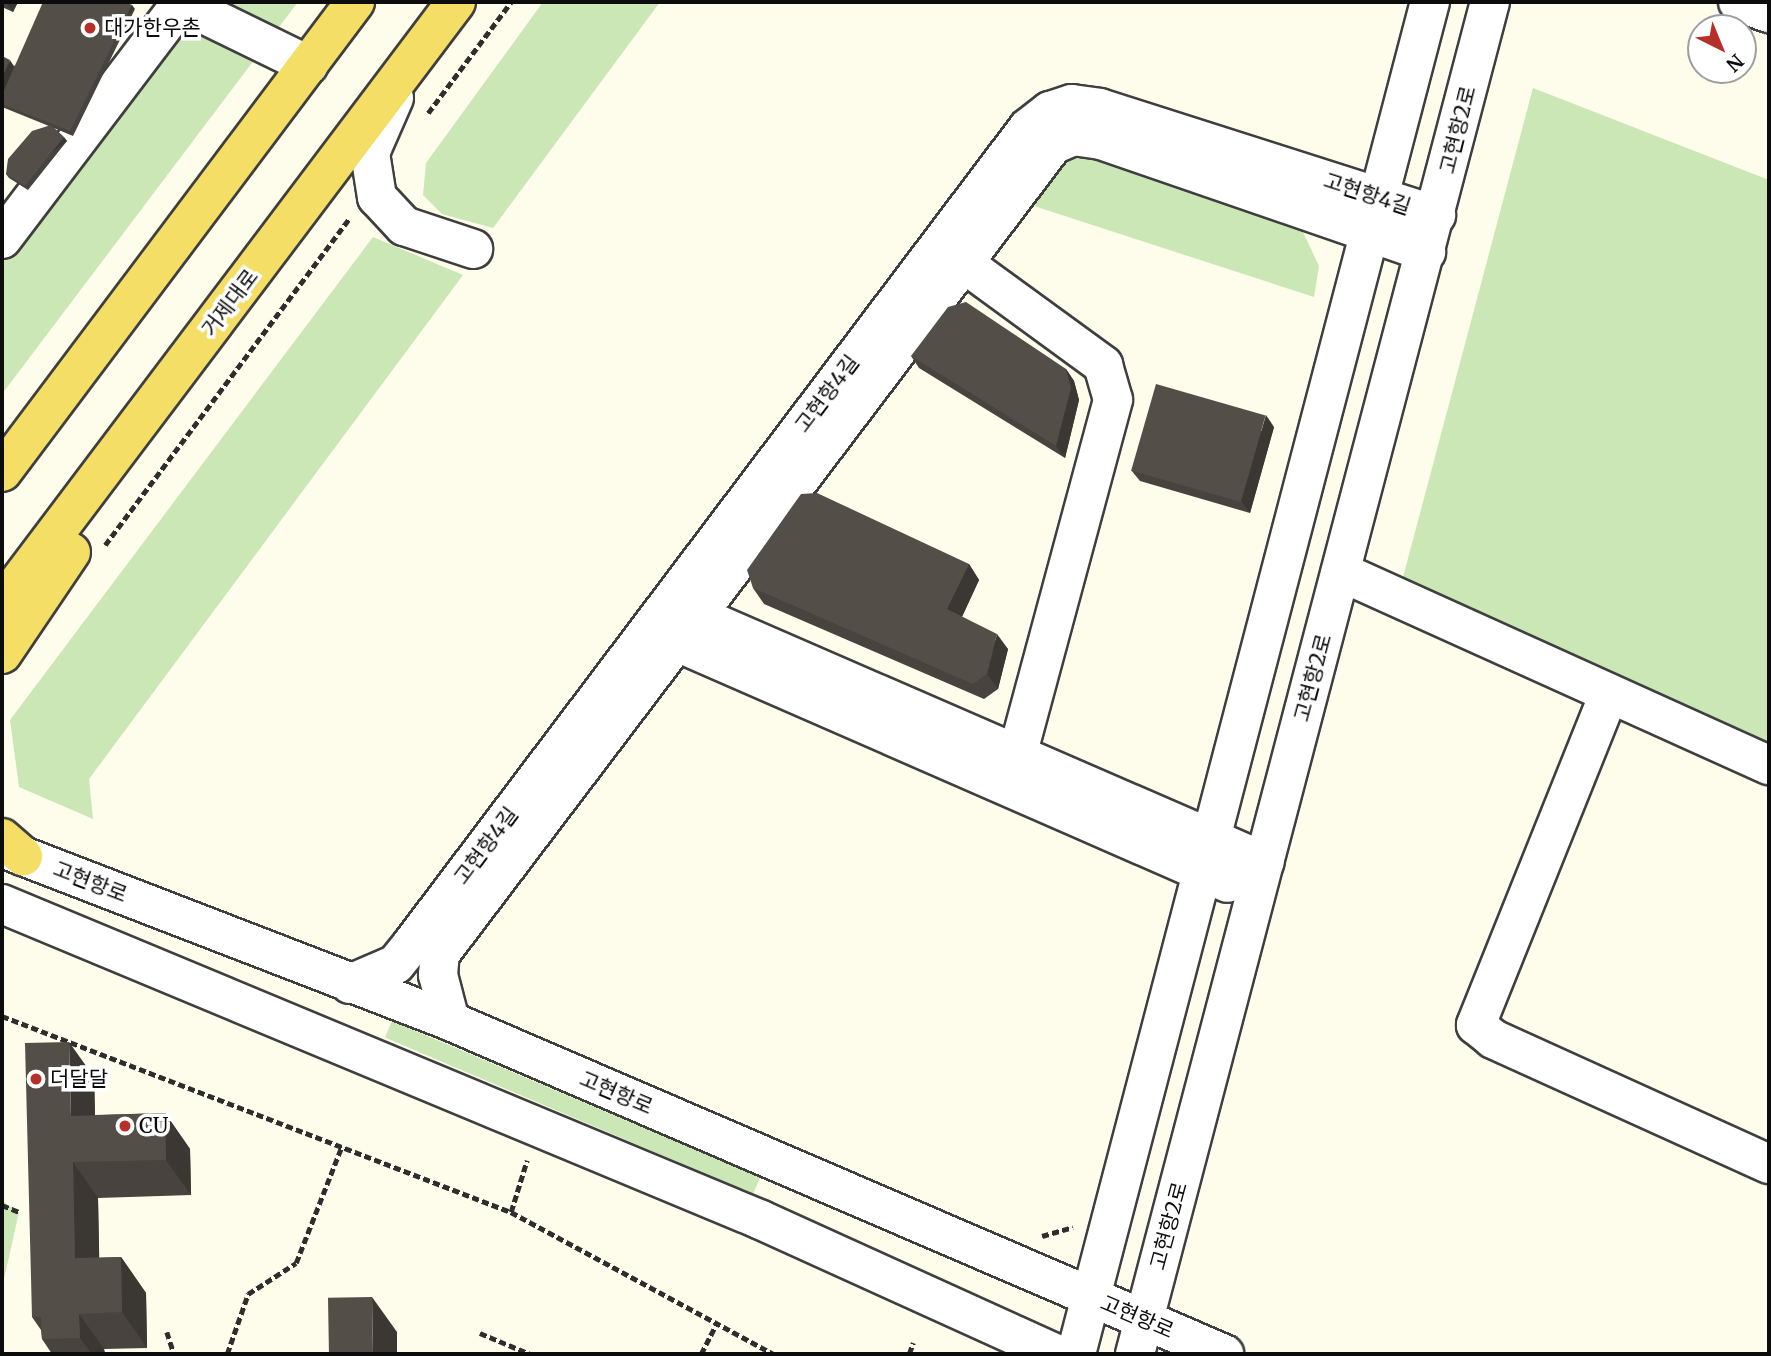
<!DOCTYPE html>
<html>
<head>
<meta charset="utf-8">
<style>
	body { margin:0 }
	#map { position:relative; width:1771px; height:1356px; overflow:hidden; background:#fefceb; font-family:Merriweather,"Noto Sans KR",serif }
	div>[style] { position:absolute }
	.green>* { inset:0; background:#cbe7b6; transform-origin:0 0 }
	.path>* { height:4.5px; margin-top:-2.25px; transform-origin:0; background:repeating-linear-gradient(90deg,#2e2e2e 0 7px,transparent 0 10.5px) }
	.roads { filter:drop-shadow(2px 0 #3f3f3f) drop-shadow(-2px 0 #3f3f3f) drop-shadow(0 2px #3f3f3f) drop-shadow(0 -2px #3f3f3f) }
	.minor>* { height:38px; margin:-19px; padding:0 19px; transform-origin:19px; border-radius:19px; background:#fff }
	.major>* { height:38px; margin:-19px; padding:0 19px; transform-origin:19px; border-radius:19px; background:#f4de65 }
	.wall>* { inset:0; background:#48433e }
	.shaded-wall>* { inset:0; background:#3b3732; transform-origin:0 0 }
	.building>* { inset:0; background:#544e48; transform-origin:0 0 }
	.dots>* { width:19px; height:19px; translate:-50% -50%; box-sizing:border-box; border:4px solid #fff; border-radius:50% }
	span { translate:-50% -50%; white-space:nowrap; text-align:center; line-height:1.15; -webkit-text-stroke:7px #fff; paint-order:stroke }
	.poi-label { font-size:21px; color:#0c0c0c }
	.left { translate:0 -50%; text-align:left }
	.street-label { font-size:21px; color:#0c0c0c }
	.frame { position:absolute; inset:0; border:4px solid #0c0c0c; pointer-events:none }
	.north { position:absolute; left:1687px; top:14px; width:70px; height:70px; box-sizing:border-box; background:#fff; border:2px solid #9e9e9e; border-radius:50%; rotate:137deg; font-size:19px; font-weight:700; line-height:28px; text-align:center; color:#0c0c0c }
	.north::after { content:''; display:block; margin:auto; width:24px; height:32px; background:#b62f29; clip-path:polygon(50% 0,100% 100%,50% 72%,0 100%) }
</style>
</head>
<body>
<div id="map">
	<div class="green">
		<i style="clip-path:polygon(182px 2px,298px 2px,2px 394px,2px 239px)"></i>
		<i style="clip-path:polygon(543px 2px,660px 2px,493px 228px,442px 214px,423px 195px,426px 163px)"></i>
		<i style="clip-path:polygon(1533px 88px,1769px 180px,1769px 745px,1402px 581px)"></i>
		<i style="clip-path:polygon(1088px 157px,1302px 230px,1319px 266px,1314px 297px,1031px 205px,1060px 160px)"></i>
		<i style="clip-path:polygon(373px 237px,463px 275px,89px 779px,93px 819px,19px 787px,10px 720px)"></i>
		<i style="left:392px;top:1021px;width:400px;height:18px;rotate:23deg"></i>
		<i style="clip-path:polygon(2px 1201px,19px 1212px,2px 1288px)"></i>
	</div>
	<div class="path">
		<i style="left:428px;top:113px;width:139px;rotate:-53.2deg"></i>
		<i style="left:105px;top:545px;width:407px;rotate:-53.2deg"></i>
		<i style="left:2px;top:1016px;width:545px;rotate:21.06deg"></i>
		<i style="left:511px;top:1212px;width:299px;rotate:28.4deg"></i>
		<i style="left:2px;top:1205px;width:18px;rotate:22deg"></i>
		<i style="left:511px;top:1212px;width:54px;rotate:-72.9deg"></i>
		<i style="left:1042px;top:1236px;width:32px;rotate:-16deg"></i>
		<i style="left:167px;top:1332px;width:23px;rotate:72deg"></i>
		<i style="left:480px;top:1333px;width:54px;rotate:22.8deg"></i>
		<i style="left:227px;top:1354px;width:64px;rotate:-70.7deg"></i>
		<i style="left:248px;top:1294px;width:57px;rotate:-32.9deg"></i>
		<i style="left:296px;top:1263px;width:123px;rotate:-68.6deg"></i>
		<i style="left:701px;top:1354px;width:36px;rotate:-63deg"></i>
		<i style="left:909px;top:1354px;width:12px;rotate:-70deg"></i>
	</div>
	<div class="roads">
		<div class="minor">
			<i style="left:179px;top:2px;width:144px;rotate:26deg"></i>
			<i style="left:1738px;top:2px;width:33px;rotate:20deg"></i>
			<i style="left:394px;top:98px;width:60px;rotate:113.6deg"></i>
			<i style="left:370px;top:153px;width:45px;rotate:81deg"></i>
			<i style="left:377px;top:197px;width:40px;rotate:47deg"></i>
			<i style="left:404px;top:226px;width:73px;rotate:18.4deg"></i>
			<i style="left:2px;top:239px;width:298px;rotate:-52.8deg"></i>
			<i style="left:962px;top:262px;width:175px;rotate:36.1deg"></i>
			<i style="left:1103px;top:365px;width:36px;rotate:74deg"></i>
			<i style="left:1113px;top:400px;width:369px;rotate:105.1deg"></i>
			<i style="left:1341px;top:572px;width:470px;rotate:24.3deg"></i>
			<i style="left:673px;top:605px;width:645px;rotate:23.47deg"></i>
			<i style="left:654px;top:632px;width:626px;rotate:23.62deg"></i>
			<i style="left:1609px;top:694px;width:357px;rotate:111.9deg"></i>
			<i style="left:1476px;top:1025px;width:22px;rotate:39deg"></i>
			<i style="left:1493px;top:1039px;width:303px;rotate:24.4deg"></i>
			<i style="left:2px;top:848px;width:480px;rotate:21.1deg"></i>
			<i style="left:450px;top:1021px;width:843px;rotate:23.28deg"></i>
			<i style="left:2px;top:904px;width:822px;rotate:22.6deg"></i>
			<i style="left:761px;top:1220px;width:325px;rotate:24.4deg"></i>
			<i style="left:350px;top:984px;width:50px;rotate:-23.5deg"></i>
			<i style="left:396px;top:964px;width:26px;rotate:-51deg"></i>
			<i style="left:412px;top:944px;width:1022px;rotate:-52.95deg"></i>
			<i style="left:1028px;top:128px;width:28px;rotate:-38deg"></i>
			<i style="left:1050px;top:111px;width:23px;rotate:-18deg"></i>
			<i style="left:1072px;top:104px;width:28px;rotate:8deg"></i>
			<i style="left:1100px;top:108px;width:353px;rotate:17.7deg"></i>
			<i style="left:450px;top:1021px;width:48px;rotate:-104.6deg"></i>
			<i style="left:438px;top:975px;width:21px;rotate:-85deg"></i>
			<i style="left:440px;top:954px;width:1015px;rotate:-52.85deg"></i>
			<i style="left:1053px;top:145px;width:22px;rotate:-24deg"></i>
			<i style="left:1073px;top:136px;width:28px;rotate:8deg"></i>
			<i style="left:1101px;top:140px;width:344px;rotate:19deg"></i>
			<i style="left:1076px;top:1354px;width:1398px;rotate:-75.33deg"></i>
			<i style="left:1135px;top:1354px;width:1398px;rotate:-75.29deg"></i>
		</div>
		<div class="major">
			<i style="left:2px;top:472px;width:588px;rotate:-53.09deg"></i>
			<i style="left:2px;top:604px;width:754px;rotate:-52.98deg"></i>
			<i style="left:2px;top:654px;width:123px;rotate:-55.9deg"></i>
			<i style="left:2px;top:838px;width:28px;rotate:41deg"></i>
		</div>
	</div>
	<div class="wall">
		<i style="clip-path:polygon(2px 2px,18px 2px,13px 12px,2px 7px)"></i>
		<i style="clip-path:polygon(135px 9px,73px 136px,54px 128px,67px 141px,28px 190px,9px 178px,6px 174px,49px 126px,2px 107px,2px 56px,14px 66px)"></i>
		<i style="clip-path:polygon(911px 356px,1066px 369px,1074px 381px,1079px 400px,1065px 458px,919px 368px)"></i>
		<i style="clip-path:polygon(1274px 427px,1250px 513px,1140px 481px,1131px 470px)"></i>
		<i style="clip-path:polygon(969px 564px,979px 580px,962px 617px,1008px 649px,998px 689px,984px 699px,764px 604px,753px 588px)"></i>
		<i style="clip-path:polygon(94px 1077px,95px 1115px,165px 1113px,190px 1149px,191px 1195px,98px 1198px,99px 1258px,121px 1257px,146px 1293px,147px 1348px,104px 1349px,105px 1354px,52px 1354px,42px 1339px,41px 1330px,32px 1317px)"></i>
	</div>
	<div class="shaded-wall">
		<i style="clip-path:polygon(5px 2px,18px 2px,13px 12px)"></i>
		<i style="left:132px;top:5px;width:5px;height:140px;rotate:53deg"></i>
		<i style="clip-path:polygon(10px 60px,15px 68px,2px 95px,2px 78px)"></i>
		<i style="left:64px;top:137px;width:5px;height:63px;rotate:53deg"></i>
		<i style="clip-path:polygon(1066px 369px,1074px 381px,1079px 400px,1065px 458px,1056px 446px)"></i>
		<i style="clip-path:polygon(1266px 415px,1274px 427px,1250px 513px,1241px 501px)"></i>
		<i style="clip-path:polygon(969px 564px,979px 580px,958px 625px,947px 609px)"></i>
		<i style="clip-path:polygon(997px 634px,1008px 649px,998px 689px,987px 674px)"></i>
		<i style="clip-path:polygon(69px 1042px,94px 1077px,96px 1152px,71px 1116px)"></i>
		<i style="clip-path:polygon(165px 1113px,190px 1149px,191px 1195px,166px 1160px)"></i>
		<i style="clip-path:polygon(73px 1162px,98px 1198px,100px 1294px,75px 1258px)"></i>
		<i style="clip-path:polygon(121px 1257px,146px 1293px,147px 1348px,122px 1312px)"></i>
		<i style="clip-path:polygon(372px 1297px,397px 1332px,397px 1354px,373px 1354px)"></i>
		<i style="clip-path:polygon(79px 1314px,104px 1349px,105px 1354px,92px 1354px,80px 1338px)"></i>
	</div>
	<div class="building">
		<i style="clip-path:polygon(43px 2px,125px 2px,132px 5px,70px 131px,2px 104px,2px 95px)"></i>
		<i style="clip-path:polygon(2px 56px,10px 60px,2px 78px)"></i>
		<i style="clip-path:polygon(51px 125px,64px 137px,25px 186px,6px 174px,8px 159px,32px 131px)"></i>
		<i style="clip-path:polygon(966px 302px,1066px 369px,1071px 388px,1056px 446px,911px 356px,948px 307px)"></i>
		<i style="left:1156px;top:384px;width:114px;height:90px;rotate:16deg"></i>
		<i style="clip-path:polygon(817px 493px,969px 564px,947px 609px,997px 634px,987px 674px,973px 684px,753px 588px,747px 570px,801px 494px)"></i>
		<i style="clip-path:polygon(69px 1042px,71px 1116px,165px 1113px,166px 1160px,73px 1162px,75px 1258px,121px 1257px,122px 1312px,79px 1314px,80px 1338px,42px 1339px,41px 1317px,32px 1317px,25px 1043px)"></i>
		<i style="left:372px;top:1297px;width:57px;height:44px;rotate:89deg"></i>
	</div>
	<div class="dots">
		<i style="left:90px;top:28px;background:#b62f29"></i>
		<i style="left:36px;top:1079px;background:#b62f29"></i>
		<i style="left:125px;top:1126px;background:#b62f29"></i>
	</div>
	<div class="poi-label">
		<span class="left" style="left:104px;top:28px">대가한우촌</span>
		<span class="left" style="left:50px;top:1079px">더달달</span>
		<span class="left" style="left:139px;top:1126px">CU</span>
	</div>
	<div class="street-label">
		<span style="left:1458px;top:130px;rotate:-76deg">고현항2로</span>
		<span style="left:1367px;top:194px;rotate:18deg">고현항4길</span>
		<span style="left:230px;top:303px;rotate:-53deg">거제대로</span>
		<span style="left:827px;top:394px;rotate:-53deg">고현항4길</span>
		<span style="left:1313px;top:678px;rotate:-75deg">고현항2로</span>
		<span style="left:486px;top:846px;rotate:-53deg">고현항4길</span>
		<span style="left:90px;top:882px;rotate:21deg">고현항로</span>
		<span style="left:616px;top:1093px;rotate:23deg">고현항로</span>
		<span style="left:1169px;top:1226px;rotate:-75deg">고현항2로</span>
		<span style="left:1137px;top:1317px;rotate:23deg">고현항로</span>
	</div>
	<div class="frame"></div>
	<div class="north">N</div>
</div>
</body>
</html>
